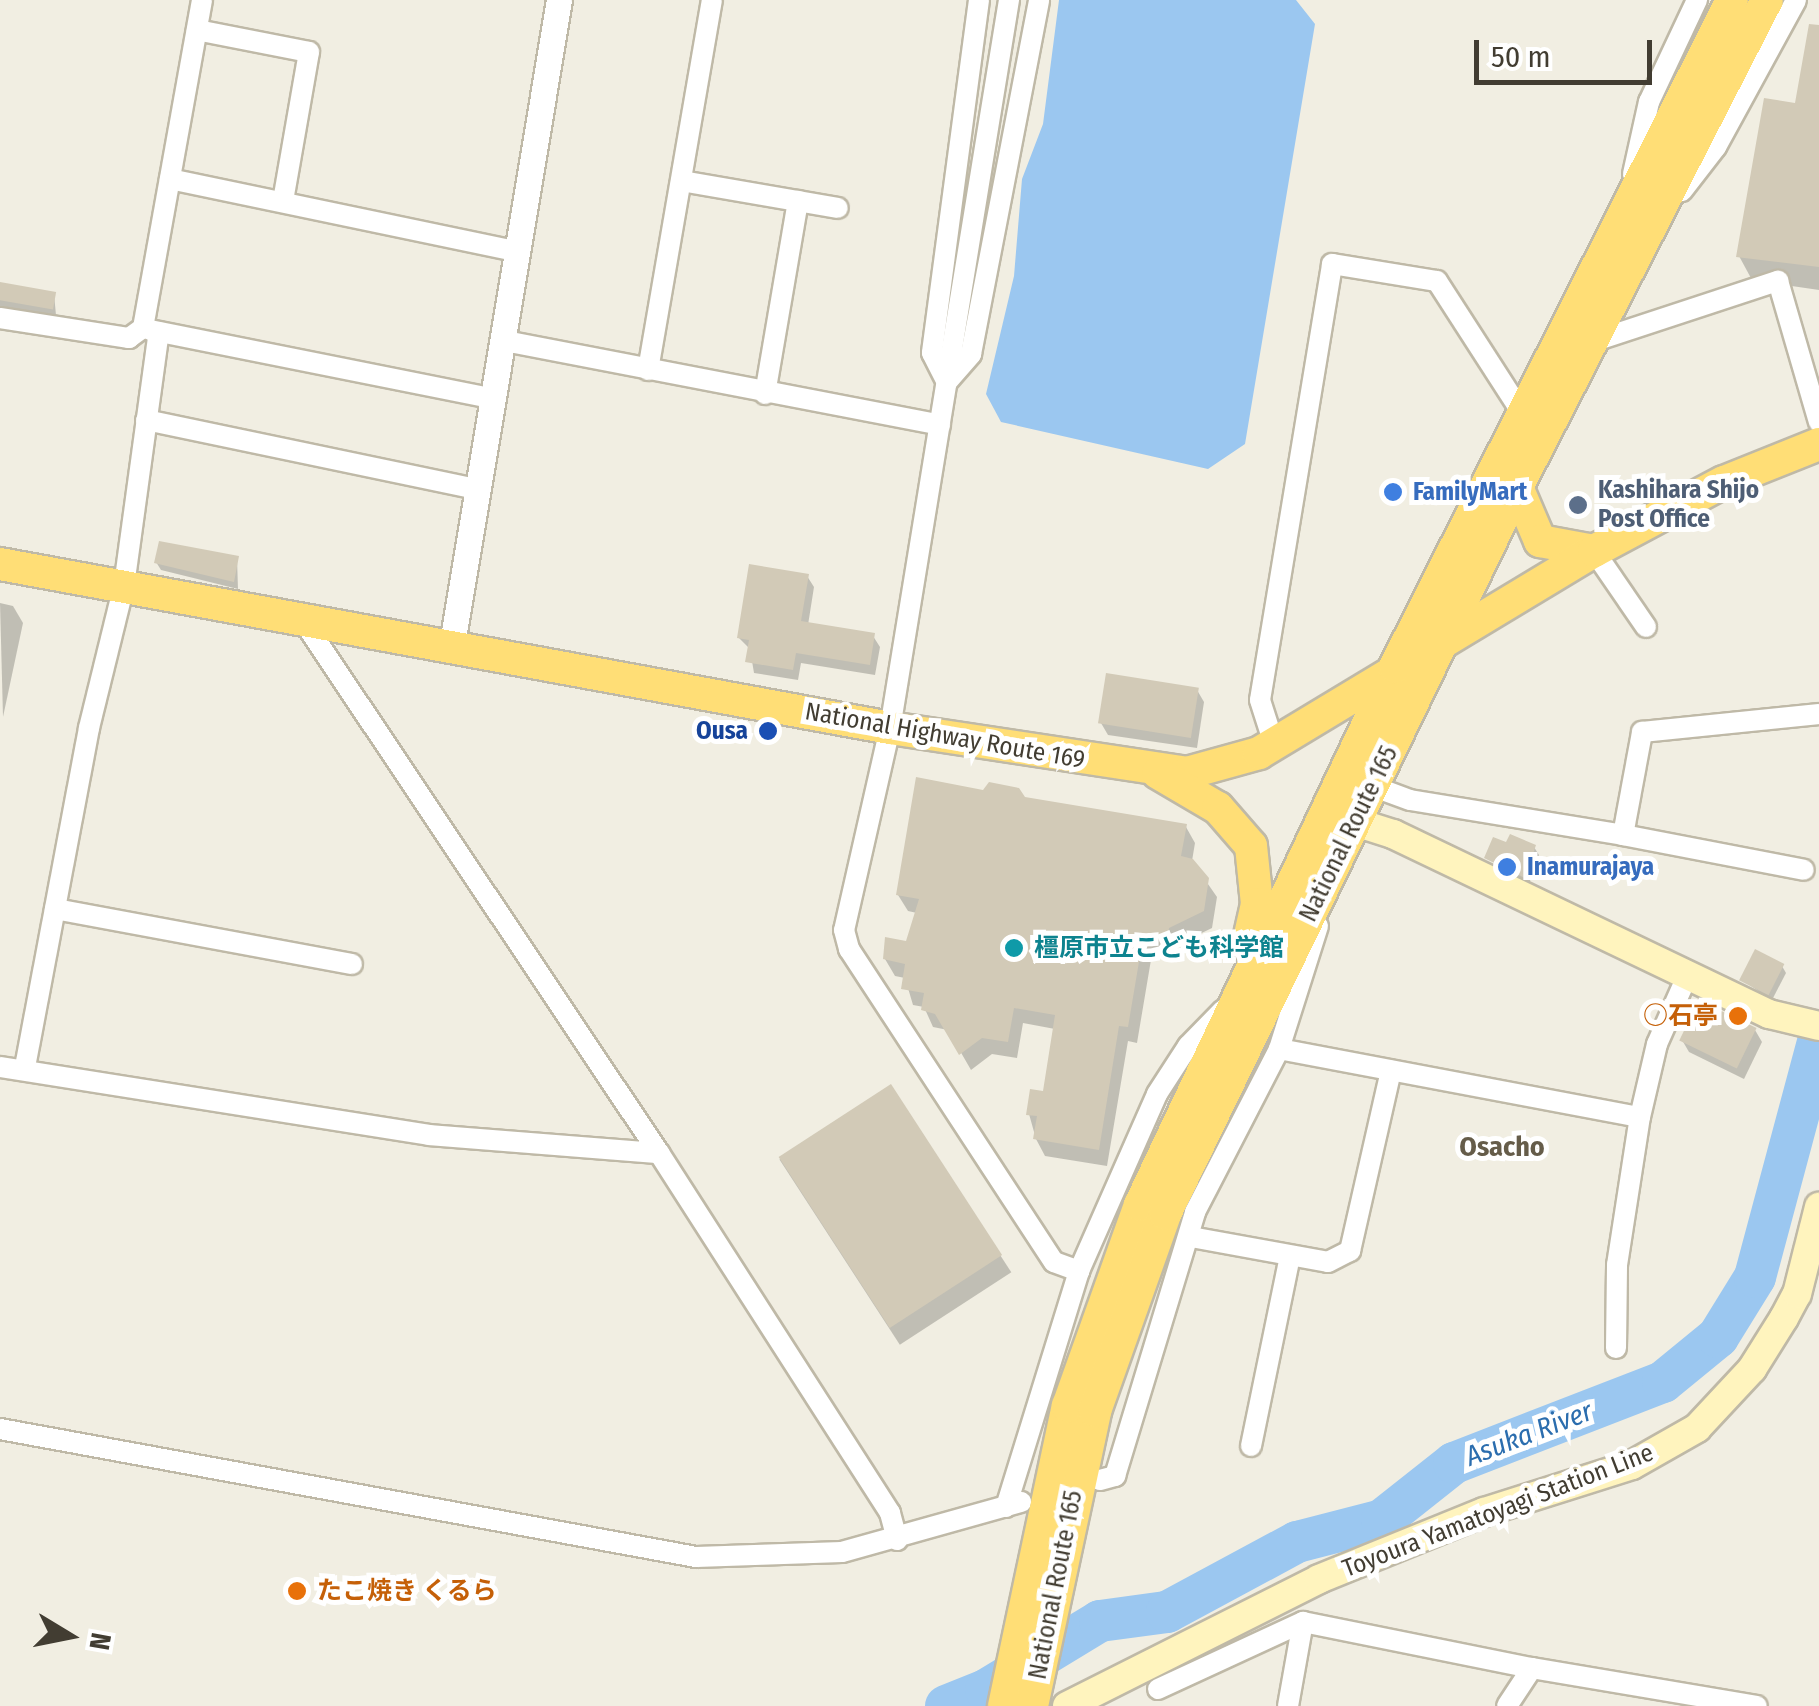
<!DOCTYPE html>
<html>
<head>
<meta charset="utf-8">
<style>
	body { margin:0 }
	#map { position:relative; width:1819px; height:1706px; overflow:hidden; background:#f1eee2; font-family:"Fira Sans Condensed","Noto Sans JP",sans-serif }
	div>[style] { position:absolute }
	.water>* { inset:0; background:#9bc7f0 }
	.shadow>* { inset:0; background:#0003; transform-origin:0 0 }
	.river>* { height:42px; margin:-21px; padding:0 21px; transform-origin:21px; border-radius:21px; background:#9bc7f0 }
	.building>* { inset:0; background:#d2cab7; transform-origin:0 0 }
	.roads { filter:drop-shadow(2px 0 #bfb9a7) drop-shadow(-2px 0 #bfb9a7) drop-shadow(0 2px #bfb9a7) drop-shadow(0 -2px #bfb9a7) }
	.minor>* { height:20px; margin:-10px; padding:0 10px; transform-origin:10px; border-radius:10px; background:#fff }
	.tertiary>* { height:25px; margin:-12.5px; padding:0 12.5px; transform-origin:12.5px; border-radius:12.5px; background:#fff }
	.secondary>* { height:28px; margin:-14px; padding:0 14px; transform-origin:14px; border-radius:14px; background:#fff4be }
	.trunk>* { height:32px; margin:-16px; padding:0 16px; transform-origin:16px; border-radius:16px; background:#ffde76 }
	.dots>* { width:28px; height:28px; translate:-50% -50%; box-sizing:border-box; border:5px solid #fff; border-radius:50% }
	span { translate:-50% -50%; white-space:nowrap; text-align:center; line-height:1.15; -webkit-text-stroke:10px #fff; paint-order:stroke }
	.service-label { font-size:25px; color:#4e5e75; font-weight:700 }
	.left { translate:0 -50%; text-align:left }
	.shop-label { font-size:25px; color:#366cbe; font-weight:700 }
	.transit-label { font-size:25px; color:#164399; font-weight:700 }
	.right { translate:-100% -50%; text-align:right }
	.street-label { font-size:25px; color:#423d32 }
	.culture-label { font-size:25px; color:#0d838f; font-weight:700 }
	.food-label { font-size:25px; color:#c56008; font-weight:700 }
	.neighbourhood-label { font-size:28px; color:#655c49; font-weight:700 }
	.water-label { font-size:28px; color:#2b6dae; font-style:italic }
	.north { position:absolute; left:20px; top:1586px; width:100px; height:100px; -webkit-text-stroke:8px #fff; paint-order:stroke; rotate:100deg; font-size:28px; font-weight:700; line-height:40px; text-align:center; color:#423d32 }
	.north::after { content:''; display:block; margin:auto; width:35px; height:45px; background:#423d32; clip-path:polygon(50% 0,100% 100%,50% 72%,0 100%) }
	.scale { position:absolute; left:1474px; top:40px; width:178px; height:45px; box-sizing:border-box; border:5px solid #423d32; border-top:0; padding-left:12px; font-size:30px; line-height:35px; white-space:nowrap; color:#423d32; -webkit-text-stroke:8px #fff; paint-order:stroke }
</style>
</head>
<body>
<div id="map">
	<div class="water">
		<i style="clip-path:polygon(1059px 0,1296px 0,1315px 24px,1245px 444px,1208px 469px,1001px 422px,986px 394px,1014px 276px,1022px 179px,1043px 124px)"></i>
	</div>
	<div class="shadow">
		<i style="clip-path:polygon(1819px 49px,1819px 290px,1752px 280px,1739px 256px)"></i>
		<i style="clip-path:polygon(0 284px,54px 294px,56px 315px,0 306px)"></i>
		<i style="clip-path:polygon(237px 558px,238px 589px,161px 570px,156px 562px)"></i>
		<i style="clip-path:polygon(807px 576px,814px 587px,808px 625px,873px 636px,880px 647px,875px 675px,801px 663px,798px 680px,754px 673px,750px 649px,739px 638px)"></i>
		<i style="clip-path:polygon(0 603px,13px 606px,23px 623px,3px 717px)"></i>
		<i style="clip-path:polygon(1197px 690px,1204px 702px,1197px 748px,1108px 735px,1101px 723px)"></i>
		<i style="clip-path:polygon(1023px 799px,1186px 827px,1195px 843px,1192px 861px,1217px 897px,1212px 928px,1177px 945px,1175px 958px,1152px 954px,1137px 1043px,1128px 1041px,1107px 1166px,1045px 1156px,1036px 1139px,1029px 1114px,1045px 1094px,1055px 1029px,1023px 1023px,1017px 1058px,992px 1054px,971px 1070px,948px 1030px,933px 1027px,924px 1007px,913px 1005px,905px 978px,895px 976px,885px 959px,908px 944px,917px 913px,908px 911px,898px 895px)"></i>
		<i style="clip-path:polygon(1507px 846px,1534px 847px,1539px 855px,1529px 884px,1487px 858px)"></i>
		<i style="clip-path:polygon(1782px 966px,1786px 973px,1772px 1000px,1742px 980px)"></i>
		<i style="clip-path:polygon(1755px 1030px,1762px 1042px,1744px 1079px,1689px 1052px,1682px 1040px)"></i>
		<i style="left:891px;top:1087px;width:221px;height:133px;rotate:57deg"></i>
	</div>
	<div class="river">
		<i style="left:946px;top:1706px;width:43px;rotate:-21.8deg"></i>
		<i style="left:986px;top:1690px;width:133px;rotate:-31.2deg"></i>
		<i style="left:1100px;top:1621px;width:68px;rotate:-7.7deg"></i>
		<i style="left:1167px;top:1612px;width:148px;rotate:-28.3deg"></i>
		<i style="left:1297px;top:1542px;width:88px;rotate:-14.5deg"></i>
		<i style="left:1382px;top:1520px;width:92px;rotate:-38.4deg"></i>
		<i style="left:1454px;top:1463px;width:224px;rotate:-21.2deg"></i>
		<i style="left:1663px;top:1382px;width:71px;rotate:-39.3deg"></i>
		<i style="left:1718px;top:1337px;width:70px;rotate:-58.3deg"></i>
		<i style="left:1755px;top:1277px;width:247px;rotate:-75deg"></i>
	</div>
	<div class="building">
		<i style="clip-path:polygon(1809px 24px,1819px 25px,1819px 267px,1736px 257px,1764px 98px,1795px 103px)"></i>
		<i style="left:0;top:282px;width:57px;height:18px;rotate:10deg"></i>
		<i style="clip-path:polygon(159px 541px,239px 556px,234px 582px,154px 563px)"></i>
		<i style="clip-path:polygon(749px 564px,809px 574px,801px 621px,875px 633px,870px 665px,796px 653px,793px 670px,745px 662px,749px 640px,737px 638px)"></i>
		<i style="left:1106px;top:673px;width:94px;height:51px;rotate:9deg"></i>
		<i style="clip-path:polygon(916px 777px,983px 790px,989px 782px,1019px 788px,1025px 797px,1187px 824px,1181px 856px,1193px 859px,1209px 878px,1204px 911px,1169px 928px,1167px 942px,1143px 938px,1128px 1027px,1119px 1026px,1099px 1150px,1033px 1139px,1037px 1116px,1026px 1115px,1030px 1089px,1043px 1091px,1055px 1015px,1014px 1008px,1008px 1042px,982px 1038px,959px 1055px,935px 1014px,921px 1010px,924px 993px,901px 989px,905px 964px,883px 959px,885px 937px,906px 941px,919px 899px,896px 895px)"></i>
		<i style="clip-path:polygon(1510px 834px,1536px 845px,1525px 878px,1484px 858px,1493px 837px,1506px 842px)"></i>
		<i style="left:1755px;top:949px;width:33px;height:35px;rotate:27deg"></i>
		<i style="left:1699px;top:1000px;width:64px;height:45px;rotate:26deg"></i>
		<i style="left:891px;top:1084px;width:204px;height:134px;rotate:57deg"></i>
	</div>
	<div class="roads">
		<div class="minor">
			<i style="left:979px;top:0;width:356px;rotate:97.6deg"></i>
			<i style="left:932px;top:353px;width:33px;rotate:63deg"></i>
			<i style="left:947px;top:382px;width:37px;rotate:-49deg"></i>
			<i style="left:971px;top:354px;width:360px;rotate:-79.1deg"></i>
			<i style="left:1009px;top:0;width:738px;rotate:99.28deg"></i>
			<i style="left:890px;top:728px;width:207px;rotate:102.8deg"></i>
			<i style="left:844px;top:930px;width:20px;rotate:75deg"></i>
			<i style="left:849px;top:949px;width:374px;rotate:56.8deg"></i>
			<i style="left:1054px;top:1262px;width:27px;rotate:20deg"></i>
			<i style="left:197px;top:30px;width:114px;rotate:11.1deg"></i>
			<i style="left:309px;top:52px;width:151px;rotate:99.9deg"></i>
			<i style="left:1633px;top:174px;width:74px;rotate:-77.5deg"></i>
			<i style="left:1649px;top:102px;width:113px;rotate:-64.8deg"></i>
			<i style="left:170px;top:179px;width:357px;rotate:11.8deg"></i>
			<i style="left:682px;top:181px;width:158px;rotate:9.8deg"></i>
			<i style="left:1682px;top:191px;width:56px;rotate:-52.3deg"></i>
			<i style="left:1716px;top:147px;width:167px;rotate:-61.4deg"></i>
			<i style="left:0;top:318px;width:131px;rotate:8.8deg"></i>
			<i style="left:129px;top:338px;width:17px;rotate:-36deg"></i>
			<i style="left:143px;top:328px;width:333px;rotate:-79.8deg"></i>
			<i style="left:150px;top:330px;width:352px;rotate:11.3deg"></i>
			<i style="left:505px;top:341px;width:443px;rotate:10.9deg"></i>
			<i style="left:1595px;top:341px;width:193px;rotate:-18.2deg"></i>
			<i style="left:1778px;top:281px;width:147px;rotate:73.8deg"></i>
			<i style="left:648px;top:370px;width:375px;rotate:-80.2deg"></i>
			<i style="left:765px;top:394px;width:196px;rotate:-80.3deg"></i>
			<i style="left:146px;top:420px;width:341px;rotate:11.8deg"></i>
			<i style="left:1594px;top:551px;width:92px;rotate:55.6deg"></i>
			<i style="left:302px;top:619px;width:642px;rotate:56.24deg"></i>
			<i style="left:659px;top:1153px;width:428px;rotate:57.3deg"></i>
			<i style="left:890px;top:1513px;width:28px;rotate:75deg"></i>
			<i style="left:1274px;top:744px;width:46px;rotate:-107.7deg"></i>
			<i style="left:1260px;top:700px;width:442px;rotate:-80.6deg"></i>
			<i style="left:1332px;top:264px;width:106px;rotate:9.2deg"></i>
			<i style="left:1437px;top:281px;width:157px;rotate:57.2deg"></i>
			<i style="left:1372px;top:786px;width:40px;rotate:20.2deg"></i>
			<i style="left:1410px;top:800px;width:216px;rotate:9.3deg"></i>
			<i style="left:1623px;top:835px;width:105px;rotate:-79.5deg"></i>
			<i style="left:1642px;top:732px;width:178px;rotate:-5.8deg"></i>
			<i style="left:1623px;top:835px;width:184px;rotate:10.9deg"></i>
			<i style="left:55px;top:909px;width:302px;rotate:10.5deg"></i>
			<i style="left:1279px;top:1049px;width:367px;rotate:10.7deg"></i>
			<i style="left:0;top:1067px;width:434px;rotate:9deg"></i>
			<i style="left:429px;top:1135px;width:231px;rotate:4.5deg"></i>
			<i style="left:25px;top:1067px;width:345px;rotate:-79.3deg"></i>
			<i style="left:89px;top:728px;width:146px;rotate:-76.2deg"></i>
			<i style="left:124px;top:586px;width:256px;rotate:-82.2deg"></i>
			<i style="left:1191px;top:1237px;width:139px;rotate:10.3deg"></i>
			<i style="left:1328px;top:1262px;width:25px;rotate:-27deg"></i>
			<i style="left:1350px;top:1251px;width:185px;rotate:-77.2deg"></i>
			<i style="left:1616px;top:1348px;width:83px;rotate:-89.3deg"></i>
			<i style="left:1617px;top:1265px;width:150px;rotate:-81.2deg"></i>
			<i style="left:1640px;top:1117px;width:75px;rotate:-76.9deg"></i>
			<i style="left:1657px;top:1044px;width:77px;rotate:-66.1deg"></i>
			<i style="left:0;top:1429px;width:708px;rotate:10.42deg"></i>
			<i style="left:696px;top:1557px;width:146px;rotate:-2deg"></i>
			<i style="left:842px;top:1552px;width:186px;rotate:-15.6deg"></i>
			<i style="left:1251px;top:1446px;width:194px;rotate:-78.4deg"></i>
			<i style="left:1100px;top:1480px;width:16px;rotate:-15deg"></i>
			<i style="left:1115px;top:1476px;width:276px;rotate:-73.1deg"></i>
			<i style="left:1195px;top:1212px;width:183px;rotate:-62.7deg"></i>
			<i style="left:1279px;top:1049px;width:129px;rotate:-72.4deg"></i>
			<i style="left:1006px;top:1507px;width:247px;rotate:-72.8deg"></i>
			<i style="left:1079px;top:1271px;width:193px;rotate:-66.2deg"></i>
			<i style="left:1157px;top:1094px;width:57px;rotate:-57.1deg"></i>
			<i style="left:1188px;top:1046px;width:50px;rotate:-45.8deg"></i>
			<i style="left:1532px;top:1668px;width:228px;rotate:9.6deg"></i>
			<i style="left:1158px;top:1689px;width:160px;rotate:-24.8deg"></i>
			<i style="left:1303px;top:1622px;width:234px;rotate:11.4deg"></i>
			<i style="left:1532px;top:1668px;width:45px;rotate:123.3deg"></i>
			<i style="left:1288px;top:1706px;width:85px;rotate:-79.9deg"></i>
		</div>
		<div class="tertiary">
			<i style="left:452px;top:644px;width:653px;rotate:-80.57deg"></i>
		</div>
		<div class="secondary">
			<i style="left:1336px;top:816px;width:60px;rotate:17.5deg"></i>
			<i style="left:1393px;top:834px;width:417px;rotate:25.6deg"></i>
			<i style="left:1769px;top:1014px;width:51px;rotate:13.5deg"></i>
			<i style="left:1067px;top:1706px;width:282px;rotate:-26.7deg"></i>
			<i style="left:1319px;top:1579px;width:178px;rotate:-22.1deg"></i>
			<i style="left:1484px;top:1512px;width:155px;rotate:-17.6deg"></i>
			<i style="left:1632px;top:1465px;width:75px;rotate:-29.6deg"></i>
			<i style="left:1697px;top:1428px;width:81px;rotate:-47deg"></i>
			<i style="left:1752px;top:1369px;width:60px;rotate:-57.9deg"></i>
			<i style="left:1784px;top:1318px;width:27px;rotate:-62deg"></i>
			<i style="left:1797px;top:1294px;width:90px;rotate:-75.8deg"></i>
		</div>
		<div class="trunk">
			<i style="left:1517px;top:487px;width:59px;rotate:66.9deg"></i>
			<i style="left:1540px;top:541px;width:55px;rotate:10.5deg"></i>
			<i style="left:0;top:564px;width:905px;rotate:10.44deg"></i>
			<i style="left:890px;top:728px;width:300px;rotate:8.6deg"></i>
			<i style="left:1187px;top:773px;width:75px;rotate:-15.5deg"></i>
			<i style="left:1259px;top:753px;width:391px;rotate:-31.1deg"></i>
			<i style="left:1594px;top:551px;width:147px;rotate:-28deg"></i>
			<i style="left:1724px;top:482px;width:102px;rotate:-21.8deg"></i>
			<i style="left:1158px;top:773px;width:69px;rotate:30.3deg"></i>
			<i style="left:1218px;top:808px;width:50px;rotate:49deg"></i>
			<i style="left:1251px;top:846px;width:58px;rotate:84.1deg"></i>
			<i style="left:1257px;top:904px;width:41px;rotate:102.7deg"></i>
			<i style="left:1004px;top:1706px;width:307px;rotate:-78deg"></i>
			<i style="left:1068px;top:1406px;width:214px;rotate:-70.3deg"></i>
			<i style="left:1140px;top:1205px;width:595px;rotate:-64.64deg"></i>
			<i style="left:1395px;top:667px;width:747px;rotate:-63.19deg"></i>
			<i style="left:1032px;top:1706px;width:302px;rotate:-77.9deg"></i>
			<i style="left:1095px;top:1411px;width:209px;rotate:-70.4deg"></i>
			<i style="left:1165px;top:1214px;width:808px;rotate:-64.16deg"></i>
			<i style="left:1517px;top:487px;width:547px;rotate:-62.83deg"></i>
		</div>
	</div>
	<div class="dots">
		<i style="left:1393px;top:492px;background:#3f7fe0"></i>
		<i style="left:1578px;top:505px;background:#5c6f8a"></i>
		<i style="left:768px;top:731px;background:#1a4fb4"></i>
		<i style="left:1507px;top:867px;background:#3f7fe0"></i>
		<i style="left:1014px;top:948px;background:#0f9aa8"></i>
		<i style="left:1738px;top:1016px;background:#e8710a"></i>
		<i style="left:297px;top:1591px;background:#e8710a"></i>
	</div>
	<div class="service-label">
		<span class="left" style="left:1598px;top:505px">Kashihara Shijo<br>Post Office</span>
	</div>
	<div class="shop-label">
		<span class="left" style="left:1413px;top:492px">FamilyMart</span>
		<span class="left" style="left:1527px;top:867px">Inamurajaya</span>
	</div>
	<div class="transit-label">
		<span class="right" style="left:748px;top:731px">Ousa</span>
	</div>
	<div class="street-label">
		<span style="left:945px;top:736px;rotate:10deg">National Highway Route 169</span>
		<span style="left:1349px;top:834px;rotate:-64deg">National Route 165</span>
		<span style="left:1498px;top:1511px;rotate:-21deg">Toyoura Yamatoyagi Station Line</span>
		<span style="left:1056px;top:1585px;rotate:-79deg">National Route 165</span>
	</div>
	<div class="culture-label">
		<span class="left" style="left:1034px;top:948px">橿原市立こども科学館</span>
	</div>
	<div class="food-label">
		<span class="right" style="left:1718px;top:1016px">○石亭</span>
		<span class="left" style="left:317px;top:1591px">たこ焼き くるら</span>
	</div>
	<div class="neighbourhood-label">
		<span style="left:1502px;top:1147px">Osacho</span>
	</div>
	<div class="water-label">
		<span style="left:1529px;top:1434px;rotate:-21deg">Asuka River</span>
	</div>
	<div class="north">N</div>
	<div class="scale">50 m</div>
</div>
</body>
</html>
